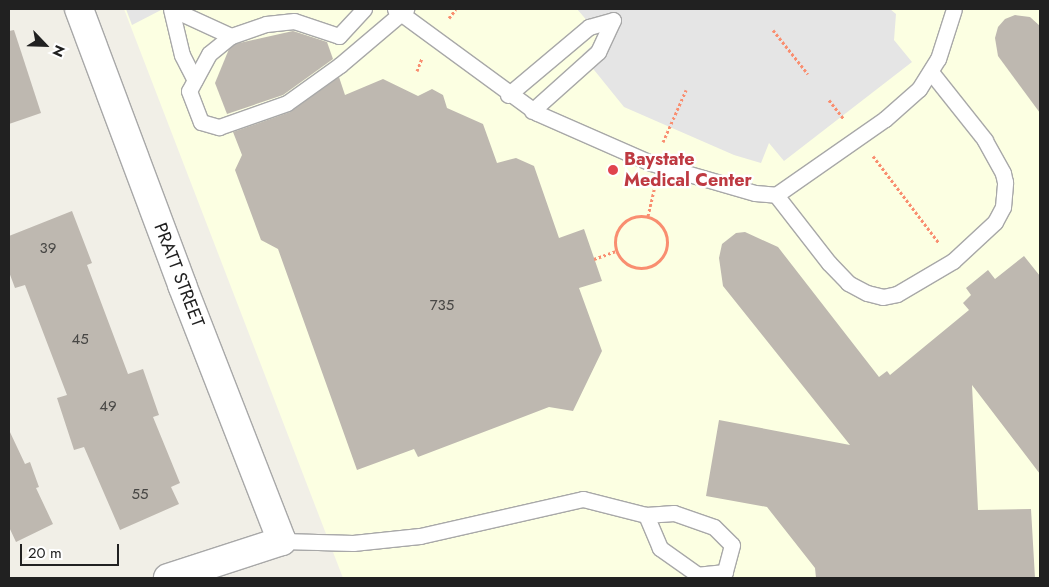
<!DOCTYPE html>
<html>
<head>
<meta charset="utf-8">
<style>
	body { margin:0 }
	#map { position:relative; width:1049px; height:587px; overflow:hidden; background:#f1efe7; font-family:Jost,sans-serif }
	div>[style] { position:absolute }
	.education>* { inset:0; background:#fcffe2 }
	.parking>* { inset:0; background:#e5e5e5 }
	.building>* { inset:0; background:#beb8b0 }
	.path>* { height:3px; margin-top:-1.5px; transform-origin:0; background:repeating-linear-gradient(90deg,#f98e70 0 2.5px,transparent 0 5px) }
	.path>.ring { margin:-1.5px; padding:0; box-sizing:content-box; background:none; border:3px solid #f98e70; border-radius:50% }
	.roads { filter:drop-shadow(1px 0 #a8a8a8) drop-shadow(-1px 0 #a8a8a8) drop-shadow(0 1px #a8a8a8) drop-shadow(0 -1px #a8a8a8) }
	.lane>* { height:15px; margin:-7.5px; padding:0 7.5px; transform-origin:7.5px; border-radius:7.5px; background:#fff }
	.street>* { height:28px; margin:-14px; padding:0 14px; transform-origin:14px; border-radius:14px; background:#fff }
	.dots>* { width:14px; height:14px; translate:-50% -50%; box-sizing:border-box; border:2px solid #fff; border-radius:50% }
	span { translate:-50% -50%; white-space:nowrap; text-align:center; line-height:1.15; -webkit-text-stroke:4.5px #fff; paint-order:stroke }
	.number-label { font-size:15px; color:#484745 }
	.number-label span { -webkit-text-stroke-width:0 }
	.health-label { font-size:18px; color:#be3a42; font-weight:700 }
	.left { translate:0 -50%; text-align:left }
	.street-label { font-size:18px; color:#212121 }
	.frame { position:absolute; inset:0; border:10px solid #212121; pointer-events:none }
	.north { position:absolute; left:20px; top:20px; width:50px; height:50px; -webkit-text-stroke:4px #fff; paint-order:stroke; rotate:114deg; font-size:14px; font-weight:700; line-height:20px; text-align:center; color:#212121 }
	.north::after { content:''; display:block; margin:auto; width:18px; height:22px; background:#212121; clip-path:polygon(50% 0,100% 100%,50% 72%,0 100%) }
	.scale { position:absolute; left:20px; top:544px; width:99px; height:22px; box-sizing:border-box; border:2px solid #212121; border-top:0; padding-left:6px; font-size:15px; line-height:18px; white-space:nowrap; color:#212121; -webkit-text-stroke:4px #fff; paint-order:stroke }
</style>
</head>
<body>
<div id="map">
	<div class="education">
		<i style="clip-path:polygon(124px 9px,1040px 9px,1040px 578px,343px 578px)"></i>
	</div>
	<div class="parking">
		<i style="clip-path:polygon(126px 9px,163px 9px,132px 25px)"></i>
		<i style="clip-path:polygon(577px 9px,890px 9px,896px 14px,894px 40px,912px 62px,784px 161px,769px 143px,761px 163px,734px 155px,624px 107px,582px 55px,601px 37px)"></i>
	</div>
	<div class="building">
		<i style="clip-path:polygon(1015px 15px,1030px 17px,1040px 26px,1040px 113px,998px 56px,995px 38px,998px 27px,1005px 19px)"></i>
		<i style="clip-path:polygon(14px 30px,41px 113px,9px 124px,9px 31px)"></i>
		<i style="clip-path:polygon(293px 31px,327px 42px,333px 59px,283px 95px,227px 114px,215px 83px,229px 49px,235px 44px)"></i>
		<i style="clip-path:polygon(339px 77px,345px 95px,383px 79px,418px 96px,432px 89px,443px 95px,447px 108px,483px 124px,497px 163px,516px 158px,534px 166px,559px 238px,584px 229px,602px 281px,579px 288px,602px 351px,573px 411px,549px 407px,418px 457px,414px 449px,357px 470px,278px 249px,261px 240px,235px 170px,242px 155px,233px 132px,290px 112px)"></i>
		<i style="clip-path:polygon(72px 211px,92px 263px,87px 265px,128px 374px,143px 369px,159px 415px,153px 417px,180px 483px,171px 487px,179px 504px,120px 530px,84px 447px,74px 450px,57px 398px,67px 395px,25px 285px,15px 288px,9px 272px,9px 236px)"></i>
		<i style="clip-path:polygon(745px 232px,778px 247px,879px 377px,887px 371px,890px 375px,969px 310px,963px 303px,971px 295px,966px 288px,988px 270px,995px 279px,1024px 256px,1040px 276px,1040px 474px,972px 385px,978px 510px,1031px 509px,1035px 578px,816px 578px,815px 568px,767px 507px,706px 496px,719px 420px,850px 445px,723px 286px,719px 258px,722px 244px,736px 233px)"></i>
		<i style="clip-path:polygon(9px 430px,25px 464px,30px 462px,39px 487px,36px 488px,53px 524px,16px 542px,9px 527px)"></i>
	</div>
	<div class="path">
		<i style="left:449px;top:18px;width:11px;rotate:-52deg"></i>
		<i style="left:773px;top:30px;width:56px;rotate:51.5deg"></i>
		<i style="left:417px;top:71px;width:14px;rotate:-69deg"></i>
		<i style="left:829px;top:100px;width:24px;rotate:52deg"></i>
		<i style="left:663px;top:142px;width:57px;rotate:-66.1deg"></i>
		<i style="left:873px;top:156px;width:109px;rotate:52.8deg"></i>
		<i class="ring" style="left:615px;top:216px;width:49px;height:49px"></i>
		<i style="left:648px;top:216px;width:28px;rotate:-77deg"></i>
		<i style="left:594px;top:259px;width:23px;rotate:-20deg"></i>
	</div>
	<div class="roads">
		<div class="lane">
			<i style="left:171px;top:9px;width:47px;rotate:76.6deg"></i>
			<i style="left:182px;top:55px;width:28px;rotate:63deg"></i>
			<i style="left:172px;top:9px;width:65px;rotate:24.6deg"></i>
			<i style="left:364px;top:9px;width:37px;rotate:133deg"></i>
			<i style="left:339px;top:36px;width:47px;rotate:-161.6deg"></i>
			<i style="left:294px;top:21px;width:28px;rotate:174deg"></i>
			<i style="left:266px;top:24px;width:37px;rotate:161deg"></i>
			<i style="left:231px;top:36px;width:28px;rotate:141deg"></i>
			<i style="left:209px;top:54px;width:42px;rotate:118.4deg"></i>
			<i style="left:189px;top:91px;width:33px;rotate:69deg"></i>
			<i style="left:201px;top:122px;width:19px;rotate:16deg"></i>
			<i style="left:219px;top:127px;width:72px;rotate:-19.4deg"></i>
			<i style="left:287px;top:103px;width:65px;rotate:-35.6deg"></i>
			<i style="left:340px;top:65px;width:87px;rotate:-40.3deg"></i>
			<i style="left:395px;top:9px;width:176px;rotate:36.2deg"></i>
			<i style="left:537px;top:113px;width:124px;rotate:23.7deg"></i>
			<i style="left:651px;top:163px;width:108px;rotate:16.1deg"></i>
			<i style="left:755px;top:193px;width:21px;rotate:5deg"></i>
			<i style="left:776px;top:195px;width:133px;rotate:-34.9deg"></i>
			<i style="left:885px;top:119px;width:45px;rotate:-41.4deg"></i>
			<i style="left:919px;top:89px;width:36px;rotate:-58deg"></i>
			<i style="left:938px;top:59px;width:52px;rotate:-72.3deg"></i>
			<i style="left:508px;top:95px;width:106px;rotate:-40deg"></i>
			<i style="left:589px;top:27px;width:25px;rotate:-16deg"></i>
			<i style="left:532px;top:111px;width:89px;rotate:-41.8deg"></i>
			<i style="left:598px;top:52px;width:35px;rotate:-65deg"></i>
			<i style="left:776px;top:195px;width:86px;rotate:52.1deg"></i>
			<i style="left:829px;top:263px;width:28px;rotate:46deg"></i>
			<i style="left:848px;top:283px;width:21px;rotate:28deg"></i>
			<i style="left:867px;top:293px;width:16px;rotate:14deg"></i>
			<i style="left:883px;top:297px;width:14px;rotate:-12deg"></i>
			<i style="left:897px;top:294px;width:65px;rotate:-30.5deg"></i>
			<i style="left:953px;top:261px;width:57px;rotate:-42.9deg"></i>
			<i style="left:995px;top:222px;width:17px;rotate:-62deg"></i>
			<i style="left:1003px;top:207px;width:25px;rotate:-85deg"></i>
			<i style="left:1005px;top:182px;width:9px;rotate:-103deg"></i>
			<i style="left:1003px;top:173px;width:38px;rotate:-119deg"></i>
			<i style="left:985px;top:140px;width:87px;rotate:-128.5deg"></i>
			<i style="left:282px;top:541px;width:71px;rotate:1.6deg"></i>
			<i style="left:353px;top:543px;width:67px;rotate:-6deg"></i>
			<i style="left:420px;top:536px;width:167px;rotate:-12.8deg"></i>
			<i style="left:583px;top:499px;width:65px;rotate:14.3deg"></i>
			<i style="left:646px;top:515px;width:28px;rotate:-4deg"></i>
			<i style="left:674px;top:513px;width:42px;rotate:19.3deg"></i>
			<i style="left:714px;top:527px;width:25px;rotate:45deg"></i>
			<i style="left:732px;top:545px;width:28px;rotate:105deg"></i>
			<i style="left:725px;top:572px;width:27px;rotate:174deg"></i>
			<i style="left:698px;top:575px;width:47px;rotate:-144.6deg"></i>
			<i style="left:660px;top:548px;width:36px;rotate:-113deg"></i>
		</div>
		<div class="street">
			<i style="left:79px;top:9px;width:295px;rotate:69.5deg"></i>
			<i style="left:182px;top:285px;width:275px;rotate:68.7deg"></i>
			<i style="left:282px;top:541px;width:120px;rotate:162deg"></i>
		</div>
	</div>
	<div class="dots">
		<i style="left:613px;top:170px;background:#e0444e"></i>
	</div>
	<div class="number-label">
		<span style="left:48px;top:249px">39</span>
		<span style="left:442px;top:306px">735</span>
		<span style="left:80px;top:340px">45</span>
		<span style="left:108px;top:407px">49</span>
		<span style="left:140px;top:495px">55</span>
	</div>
	<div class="health-label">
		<span class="left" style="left:624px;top:170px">Baystate<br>Medical Center</span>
	</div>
	<div class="street-label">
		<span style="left:179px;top:275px;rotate:69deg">PRATT STREET</span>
	</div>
	<div class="frame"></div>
	<div class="north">N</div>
	<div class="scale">20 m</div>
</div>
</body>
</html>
